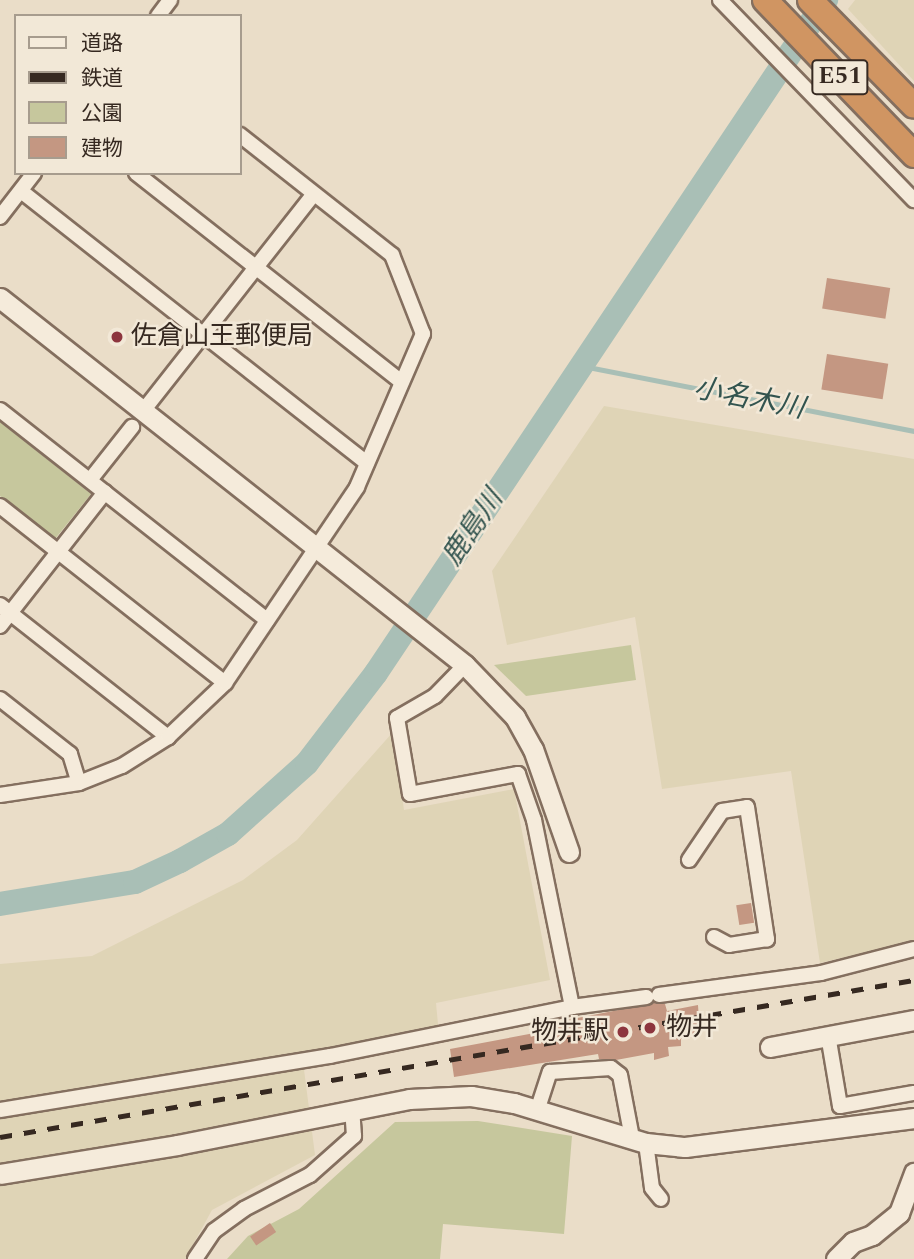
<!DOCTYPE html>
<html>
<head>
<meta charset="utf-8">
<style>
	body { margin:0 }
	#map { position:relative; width:914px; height:1259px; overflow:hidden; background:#eaddc8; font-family:Spectral,"Noto Sans JP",serif }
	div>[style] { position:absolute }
	.farmland>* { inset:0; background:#dfd4b6 }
	.green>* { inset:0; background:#c6c79d }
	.stream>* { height:4.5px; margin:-2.25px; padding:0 2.25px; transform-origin:2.25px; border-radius:2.25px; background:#a9bfb6 }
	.river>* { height:24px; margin:-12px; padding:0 12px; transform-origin:12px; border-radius:12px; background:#a9bfb6 }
	.building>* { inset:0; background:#c49782; transform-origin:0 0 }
	.roads { filter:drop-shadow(2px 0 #846f5f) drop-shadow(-2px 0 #846f5f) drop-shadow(0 2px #846f5f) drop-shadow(0 -2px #846f5f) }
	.street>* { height:14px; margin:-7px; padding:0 7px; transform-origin:7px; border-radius:7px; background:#f5ebdb }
	.secondary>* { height:19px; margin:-9.5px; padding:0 9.5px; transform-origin:9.5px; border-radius:9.5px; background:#f5ebdb }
	.highway>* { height:24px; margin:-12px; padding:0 12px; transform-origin:12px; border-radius:12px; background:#d09562 }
	.rail>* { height:4.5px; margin-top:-2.25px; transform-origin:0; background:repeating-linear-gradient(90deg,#362921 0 12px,transparent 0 24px) }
	.dots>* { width:19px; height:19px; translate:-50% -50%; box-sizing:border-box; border:4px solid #f2e8d7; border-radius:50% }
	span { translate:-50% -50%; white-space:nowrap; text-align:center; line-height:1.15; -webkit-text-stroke:5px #f2e8d7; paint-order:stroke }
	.shield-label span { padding:2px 5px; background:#f2e8d7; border:2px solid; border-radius:5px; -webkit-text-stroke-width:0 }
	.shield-label { font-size:24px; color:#362921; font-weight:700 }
	.poi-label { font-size:26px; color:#362921 }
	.left { translate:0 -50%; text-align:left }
	.right { translate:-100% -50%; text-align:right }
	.water-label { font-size:28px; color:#32544f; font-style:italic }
	.legend { position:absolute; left:14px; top:14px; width:228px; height:161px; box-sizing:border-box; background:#f2e8d7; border:2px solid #a79c8e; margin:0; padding:9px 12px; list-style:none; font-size:21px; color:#362921 }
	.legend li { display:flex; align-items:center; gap:14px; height:35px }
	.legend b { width:35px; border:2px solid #a79c8e }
</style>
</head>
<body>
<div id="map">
	<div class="farmland">
		<i style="clip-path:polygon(855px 0,914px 0,914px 81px,848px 9px)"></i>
		<i style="clip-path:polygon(604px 406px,914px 459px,914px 941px,820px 963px,791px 771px,662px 789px,635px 617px,507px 645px,492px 571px)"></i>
		<i style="clip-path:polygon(393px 732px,404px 810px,514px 789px,550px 980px,436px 1003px,439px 1035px,302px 1054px,315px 1155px,212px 1210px,185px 1259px,0 1259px,0 964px,92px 956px,243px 880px,297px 840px)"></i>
	</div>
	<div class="green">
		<i style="clip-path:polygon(0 422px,91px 494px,55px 539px,0 496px)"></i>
		<i style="clip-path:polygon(631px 645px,636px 680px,526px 696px,494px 665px)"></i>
		<i style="clip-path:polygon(478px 1121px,572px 1136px,564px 1234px,443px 1224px,440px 1259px,227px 1259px,248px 1236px,299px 1209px,395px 1122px)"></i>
	</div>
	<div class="stream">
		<i style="left:583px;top:366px;width:337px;rotate:11.1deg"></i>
	</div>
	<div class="river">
		<i style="left:0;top:904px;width:137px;rotate:-9.3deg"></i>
		<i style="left:135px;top:882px;width:50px;rotate:-25deg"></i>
		<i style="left:180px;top:861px;width:55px;rotate:-29.4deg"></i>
		<i style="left:228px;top:834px;width:106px;rotate:-41.9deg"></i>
		<i style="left:307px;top:763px;width:113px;rotate:-52.5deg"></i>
		<i style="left:376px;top:673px;width:810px;rotate:-56.23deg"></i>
	</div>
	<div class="building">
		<i style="left:827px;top:278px;width:64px;height:31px;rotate:9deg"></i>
		<i style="left:827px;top:354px;width:62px;height:36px;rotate:9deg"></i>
		<i style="left:751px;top:903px;width:20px;height:15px;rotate:81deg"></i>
		<i style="clip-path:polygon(654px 1003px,665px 1004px,667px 1011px,698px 1005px,700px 1036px,681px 1039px,681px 1046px,668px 1047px,669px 1056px,654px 1060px,654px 1053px,616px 1060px,599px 1059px,598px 1054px,454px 1077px,450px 1049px,545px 1031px,552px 1023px)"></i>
		<i style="left:270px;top:1223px;width:11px;height:24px;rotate:56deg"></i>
	</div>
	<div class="roads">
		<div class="street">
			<i style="left:720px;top:0;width:279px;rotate:45.9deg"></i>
			<i style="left:158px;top:16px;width:20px;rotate:-53deg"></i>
			<i style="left:136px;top:173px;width:338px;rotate:38.2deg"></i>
			<i style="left:21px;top:191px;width:440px;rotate:38.2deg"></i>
			<i style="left:0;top:217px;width:56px;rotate:-52.3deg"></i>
			<i style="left:0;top:410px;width:340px;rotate:38.2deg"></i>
			<i style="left:143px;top:411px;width:276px;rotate:-51.8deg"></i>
			<i style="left:90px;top:480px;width:68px;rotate:-51.6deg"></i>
			<i style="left:0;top:506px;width:286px;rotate:38.2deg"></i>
			<i style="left:0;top:605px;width:214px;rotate:38.2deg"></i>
			<i style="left:0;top:626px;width:170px;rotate:-51.9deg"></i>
			<i style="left:465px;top:665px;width:43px;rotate:134.1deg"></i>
			<i style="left:435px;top:696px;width:44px;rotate:149.9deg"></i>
			<i style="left:397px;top:718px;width:77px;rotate:80.3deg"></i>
			<i style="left:410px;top:794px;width:110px;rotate:-10.5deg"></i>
			<i style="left:518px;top:774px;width:49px;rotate:70.8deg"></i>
			<i style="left:534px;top:820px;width:191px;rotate:78.5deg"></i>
			<i style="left:0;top:699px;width:89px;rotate:38.2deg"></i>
			<i style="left:70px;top:754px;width:30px;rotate:73deg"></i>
			<i style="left:0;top:795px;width:80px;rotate:-8.6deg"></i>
			<i style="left:79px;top:783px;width:46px;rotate:-21.6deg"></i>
			<i style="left:122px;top:766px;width:54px;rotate:-32.2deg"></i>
			<i style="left:168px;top:737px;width:79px;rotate:-43.5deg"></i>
			<i style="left:225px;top:683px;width:236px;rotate:-56deg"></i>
			<i style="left:357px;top:487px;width:167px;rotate:-66.7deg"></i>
			<i style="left:423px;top:334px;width:85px;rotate:-111.4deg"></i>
			<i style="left:392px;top:255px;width:194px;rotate:-141.7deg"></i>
			<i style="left:689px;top:860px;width:59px;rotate:-56deg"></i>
			<i style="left:722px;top:811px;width:25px;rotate:-9deg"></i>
			<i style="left:747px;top:807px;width:134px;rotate:81.4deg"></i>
			<i style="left:767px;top:939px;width:38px;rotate:171deg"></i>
			<i style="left:729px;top:945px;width:17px;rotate:-152deg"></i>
			<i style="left:659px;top:995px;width:163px;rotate:-7.7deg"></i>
			<i style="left:821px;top:973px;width:96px;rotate:-14.5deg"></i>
			<i style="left:828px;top:1035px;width:72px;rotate:80.4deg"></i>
			<i style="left:840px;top:1106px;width:75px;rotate:-10deg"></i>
			<i style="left:538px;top:1108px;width:38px;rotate:-72deg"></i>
			<i style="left:550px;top:1072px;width:61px;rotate:-3.8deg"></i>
			<i style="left:611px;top:1068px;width:11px;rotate:38deg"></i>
			<i style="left:620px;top:1075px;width:64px;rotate:79.2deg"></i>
			<i style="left:0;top:1110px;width:334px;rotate:-9.3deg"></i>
			<i style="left:330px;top:1056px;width:247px;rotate:-11.4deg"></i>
			<i style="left:572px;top:1007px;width:75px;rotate:-7.7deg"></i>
			<i style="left:646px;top:1143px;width:45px;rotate:82.4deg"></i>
			<i style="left:652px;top:1188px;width:14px;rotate:51deg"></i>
			<i style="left:195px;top:1259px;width:34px;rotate:-56deg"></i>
			<i style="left:214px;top:1231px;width:37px;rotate:-36deg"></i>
			<i style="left:244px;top:1209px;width:74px;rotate:-27.3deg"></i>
			<i style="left:310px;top:1175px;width:59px;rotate:-41.6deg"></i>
			<i style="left:354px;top:1136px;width:27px;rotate:-94deg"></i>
		</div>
		<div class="secondary">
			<i style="left:0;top:298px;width:592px;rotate:38.28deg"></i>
			<i style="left:465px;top:665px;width:72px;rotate:46.1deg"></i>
			<i style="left:515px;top:717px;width:37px;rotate:61deg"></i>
			<i style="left:533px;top:749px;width:109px;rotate:70.7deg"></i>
			<i style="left:770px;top:1047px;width:147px;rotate:-10.6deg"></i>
			<i style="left:0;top:1174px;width:179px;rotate:-9.3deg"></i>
			<i style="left:177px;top:1145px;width:237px;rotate:-11.2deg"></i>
			<i style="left:409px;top:1099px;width:62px;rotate:-2.8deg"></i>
			<i style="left:471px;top:1096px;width:44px;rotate:9.2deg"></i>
			<i style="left:514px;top:1103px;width:138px;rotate:16.9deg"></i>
			<i style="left:646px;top:1143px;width:39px;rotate:6deg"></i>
			<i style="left:685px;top:1147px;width:231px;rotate:-7.2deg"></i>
			<i style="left:836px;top:1259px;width:24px;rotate:-45deg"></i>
			<i style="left:853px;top:1242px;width:20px;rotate:-20deg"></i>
			<i style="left:872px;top:1235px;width:35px;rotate:-39deg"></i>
			<i style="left:899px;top:1213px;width:43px;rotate:-69.4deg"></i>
		</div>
		<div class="highway">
			<i style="left:765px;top:0;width:215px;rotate:46.1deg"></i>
			<i style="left:810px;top:0;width:148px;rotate:45.5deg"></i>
		</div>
	</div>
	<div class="rail">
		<i style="left:0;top:1137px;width:927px;rotate:-9.75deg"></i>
	</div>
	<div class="dots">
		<i style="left:117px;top:337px;background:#8d353e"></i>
		<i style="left:650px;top:1028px;background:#8d353e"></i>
		<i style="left:623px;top:1032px;background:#8d353e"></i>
	</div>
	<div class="shield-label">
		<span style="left:840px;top:77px">E51</span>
	</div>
	<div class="poi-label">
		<span class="left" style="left:131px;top:337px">佐倉山王郵便局</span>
		<span class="left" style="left:666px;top:1028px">物井</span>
		<span class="right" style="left:609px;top:1032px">物井駅</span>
	</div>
	<div class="water-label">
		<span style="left:749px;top:399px;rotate:11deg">小名木川</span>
		<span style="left:473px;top:528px;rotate:-56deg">鹿島川</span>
	</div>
	<ul class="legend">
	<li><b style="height:9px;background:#f5ebdb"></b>道路</li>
	<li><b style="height:9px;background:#362921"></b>鉄道</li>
	<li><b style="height:19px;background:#c6c79d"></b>公園</li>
	<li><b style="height:19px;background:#c49782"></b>建物</li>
	</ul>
</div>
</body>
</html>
